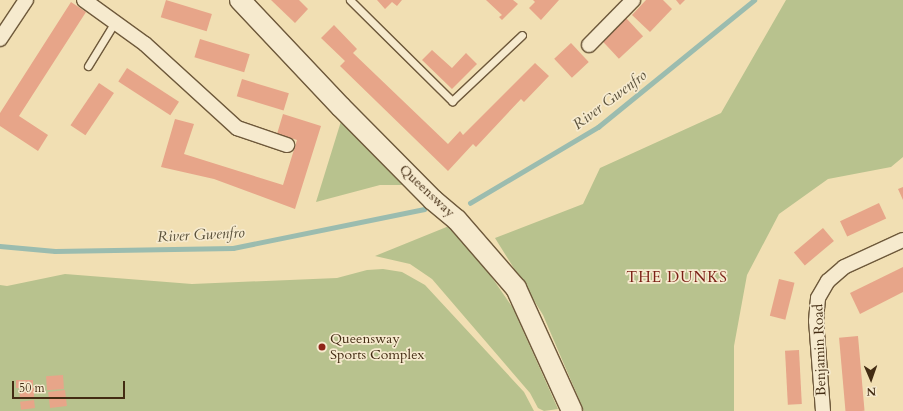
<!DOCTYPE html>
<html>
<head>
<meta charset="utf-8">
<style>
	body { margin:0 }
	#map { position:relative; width:903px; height:411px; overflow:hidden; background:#f1dfb3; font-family:Cardo,serif }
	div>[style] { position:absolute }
	.green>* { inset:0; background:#b8c28e }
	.stream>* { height:4.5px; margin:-2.25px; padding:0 2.25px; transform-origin:2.25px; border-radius:2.25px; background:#9bbcaf }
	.building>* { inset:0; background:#e7a589; transform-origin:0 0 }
	.roads { filter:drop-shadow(1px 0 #6e593b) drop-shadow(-1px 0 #6e593b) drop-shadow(0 1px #6e593b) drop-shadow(0 -1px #6e593b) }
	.lane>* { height:7px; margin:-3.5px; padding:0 3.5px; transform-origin:3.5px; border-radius:3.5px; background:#f6eace }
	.street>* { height:14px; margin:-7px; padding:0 7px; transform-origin:7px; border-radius:7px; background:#f6eace }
	.secondary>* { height:20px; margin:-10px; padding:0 10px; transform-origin:10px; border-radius:10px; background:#f6eace }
	.dots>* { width:11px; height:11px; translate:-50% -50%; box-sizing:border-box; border:2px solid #f6eace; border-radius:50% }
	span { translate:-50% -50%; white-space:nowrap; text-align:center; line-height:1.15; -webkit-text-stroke:3.5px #f6eace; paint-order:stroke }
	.street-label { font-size:14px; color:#432c13 }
	.poi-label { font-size:14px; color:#432c13 }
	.left { translate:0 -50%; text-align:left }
	.water-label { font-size:15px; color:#59503a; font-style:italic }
	.neighbourhood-label { font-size:15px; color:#7a1f14; letter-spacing:1px }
	.north { position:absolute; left:851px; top:359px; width:40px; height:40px; -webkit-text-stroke:3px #f6eace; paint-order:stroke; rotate:178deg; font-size:11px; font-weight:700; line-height:16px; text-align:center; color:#432c13 }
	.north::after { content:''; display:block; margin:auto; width:14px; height:18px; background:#432c13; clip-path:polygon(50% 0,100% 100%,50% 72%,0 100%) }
	.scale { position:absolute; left:12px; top:381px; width:113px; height:18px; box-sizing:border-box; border:2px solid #432c13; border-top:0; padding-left:5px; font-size:12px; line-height:14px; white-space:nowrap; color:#432c13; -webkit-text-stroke:3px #f6eace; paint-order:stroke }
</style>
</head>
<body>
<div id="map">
	<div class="green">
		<i style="clip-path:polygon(786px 0,903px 0,903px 157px,891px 167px,828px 179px,779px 214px,747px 275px,734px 346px,734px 411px,584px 411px,543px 315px,495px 238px,583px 204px,600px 168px,721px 113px)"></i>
		<i style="clip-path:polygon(342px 118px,409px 185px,380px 185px,316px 202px)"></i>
		<i style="clip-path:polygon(449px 226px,484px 266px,513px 308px,558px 409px,544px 411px,538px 408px,530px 393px,432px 279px,410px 264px,375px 256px)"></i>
		<i style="clip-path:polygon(383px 269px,402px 272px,425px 285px,524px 392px,534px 411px,0 411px,0 285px,7px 286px,65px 274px,192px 284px,337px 278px,367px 270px)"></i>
	</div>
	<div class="stream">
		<i style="left:470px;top:203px;width:149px;rotate:-30.7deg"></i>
		<i style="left:598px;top:127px;width:201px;rotate:-39.1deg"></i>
		<i style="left:0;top:246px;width:55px;rotate:5.2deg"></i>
		<i style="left:55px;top:251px;width:178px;rotate:-1deg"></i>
		<i style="left:233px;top:248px;width:195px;rotate:-11.5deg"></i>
	</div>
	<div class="building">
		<i style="left:166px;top:0;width:48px;height:18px;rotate:17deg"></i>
		<i style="clip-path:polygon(271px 0,299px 0,308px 9px,295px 23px)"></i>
		<i style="clip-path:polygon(377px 0,402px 0,397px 6px,392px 2px,385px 9px)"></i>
		<i style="clip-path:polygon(486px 0,513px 0,518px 4px,502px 20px,499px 17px,502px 15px)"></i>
		<i style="clip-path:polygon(533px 0,559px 0,541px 20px,529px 8px,535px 2px)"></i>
		<i style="clip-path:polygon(646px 0,663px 0,672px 9px,650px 32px,632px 15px)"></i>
		<i style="clip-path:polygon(676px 0,685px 0,680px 5px)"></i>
		<i style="clip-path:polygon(71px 2px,86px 12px,19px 116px,48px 135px,38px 151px,0 126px,0 113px)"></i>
		<i style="left:626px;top:18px;width:25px;height:33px;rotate:47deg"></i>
		<i style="clip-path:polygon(334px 25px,357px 49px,353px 53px,448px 144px,460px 131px,463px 135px,535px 63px,549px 76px,524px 102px,521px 99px,476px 147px,473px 144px,448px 171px,340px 66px,345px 61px,321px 38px)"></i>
		<i style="left:200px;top:39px;width:52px;height:19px;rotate:17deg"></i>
		<i style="left:571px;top:43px;width:26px;height:23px;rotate:47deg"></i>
		<i style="clip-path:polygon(432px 50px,452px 68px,466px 53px,477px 64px,452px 89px,422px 60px)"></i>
		<i style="left:127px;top:68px;width:62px;height:16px;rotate:33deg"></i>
		<i style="left:242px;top:79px;width:49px;height:18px;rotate:17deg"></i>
		<i style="left:99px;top:83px;width:18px;height:51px;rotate:34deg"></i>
		<i style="clip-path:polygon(283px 114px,321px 126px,295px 209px,214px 179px,161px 167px,175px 119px,194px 124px,184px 154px,283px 185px,297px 140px,277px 134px)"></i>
		<i style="clip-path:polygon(903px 187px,903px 200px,898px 189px)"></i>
		<i style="left:879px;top:203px;width:17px;height:43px;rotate:65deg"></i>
		<i style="left:823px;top:228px;width:17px;height:38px;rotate:50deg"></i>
		<i style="clip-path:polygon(903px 267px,903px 292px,860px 314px,850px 293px)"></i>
		<i style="left:779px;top:279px;width:16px;height:38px;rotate:14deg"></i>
		<i style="left:858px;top:336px;width:75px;height:19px;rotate:85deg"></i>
		<i style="left:799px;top:350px;width:54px;height:14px;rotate:87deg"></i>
		<i style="left:63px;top:375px;width:14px;height:17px;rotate:86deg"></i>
		<i style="left:33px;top:380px;width:8px;height:17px;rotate:90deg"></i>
		<i style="clip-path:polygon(34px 388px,34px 397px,20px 398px,19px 390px)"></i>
		<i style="left:65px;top:390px;width:16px;height:17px;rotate:83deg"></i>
		<i style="left:34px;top:400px;width:8px;height:14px;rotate:83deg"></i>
	</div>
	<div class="roads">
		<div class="lane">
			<i style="left:350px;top:0;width:144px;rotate:44.7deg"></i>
			<i style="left:452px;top:101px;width:96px;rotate:-43.3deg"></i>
			<i style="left:88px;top:66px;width:52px;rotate:-58.5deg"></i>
		</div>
		<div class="street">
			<i style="left:84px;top:0;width:75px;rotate:35.8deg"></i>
			<i style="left:145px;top:44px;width:125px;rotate:42.4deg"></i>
			<i style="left:237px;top:128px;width:53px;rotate:18.8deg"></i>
			<i style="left:0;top:39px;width:47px;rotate:-56.3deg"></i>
			<i style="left:589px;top:45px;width:63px;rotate:-45.6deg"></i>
			<i style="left:823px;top:411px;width:90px;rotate:-94.4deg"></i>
			<i style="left:816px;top:321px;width:23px;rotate:-85deg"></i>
			<i style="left:818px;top:298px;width:20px;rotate:-60deg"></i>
			<i style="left:828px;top:281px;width:21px;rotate:-41deg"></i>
			<i style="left:844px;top:267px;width:65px;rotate:-24.6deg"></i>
		</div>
		<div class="secondary">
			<i style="left:240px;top:0;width:147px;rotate:46.7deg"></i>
			<i style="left:341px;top:107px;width:131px;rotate:45.3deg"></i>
			<i style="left:433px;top:200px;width:31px;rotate:40deg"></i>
			<i style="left:457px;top:220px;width:90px;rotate:49.1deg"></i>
			<i style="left:516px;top:288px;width:135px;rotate:65.5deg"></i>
		</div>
	</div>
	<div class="dots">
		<i style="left:322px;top:347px;background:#8f2418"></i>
	</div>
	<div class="street-label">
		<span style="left:427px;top:191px;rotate:43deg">Queensway</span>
		<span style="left:820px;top:350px;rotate:-92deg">Benjamin Road</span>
	</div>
	<div class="poi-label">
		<span class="left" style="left:330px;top:347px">Queensway<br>Sports Complex</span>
	</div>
	<div class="water-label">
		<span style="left:610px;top:100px;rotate:-37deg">River Gwenfro</span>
		<span style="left:201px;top:235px;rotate:-3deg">River Gwenfro</span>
	</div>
	<div class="neighbourhood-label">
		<span style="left:677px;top:278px">THE DUNKS</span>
	</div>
	<div class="north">N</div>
	<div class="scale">50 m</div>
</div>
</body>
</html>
